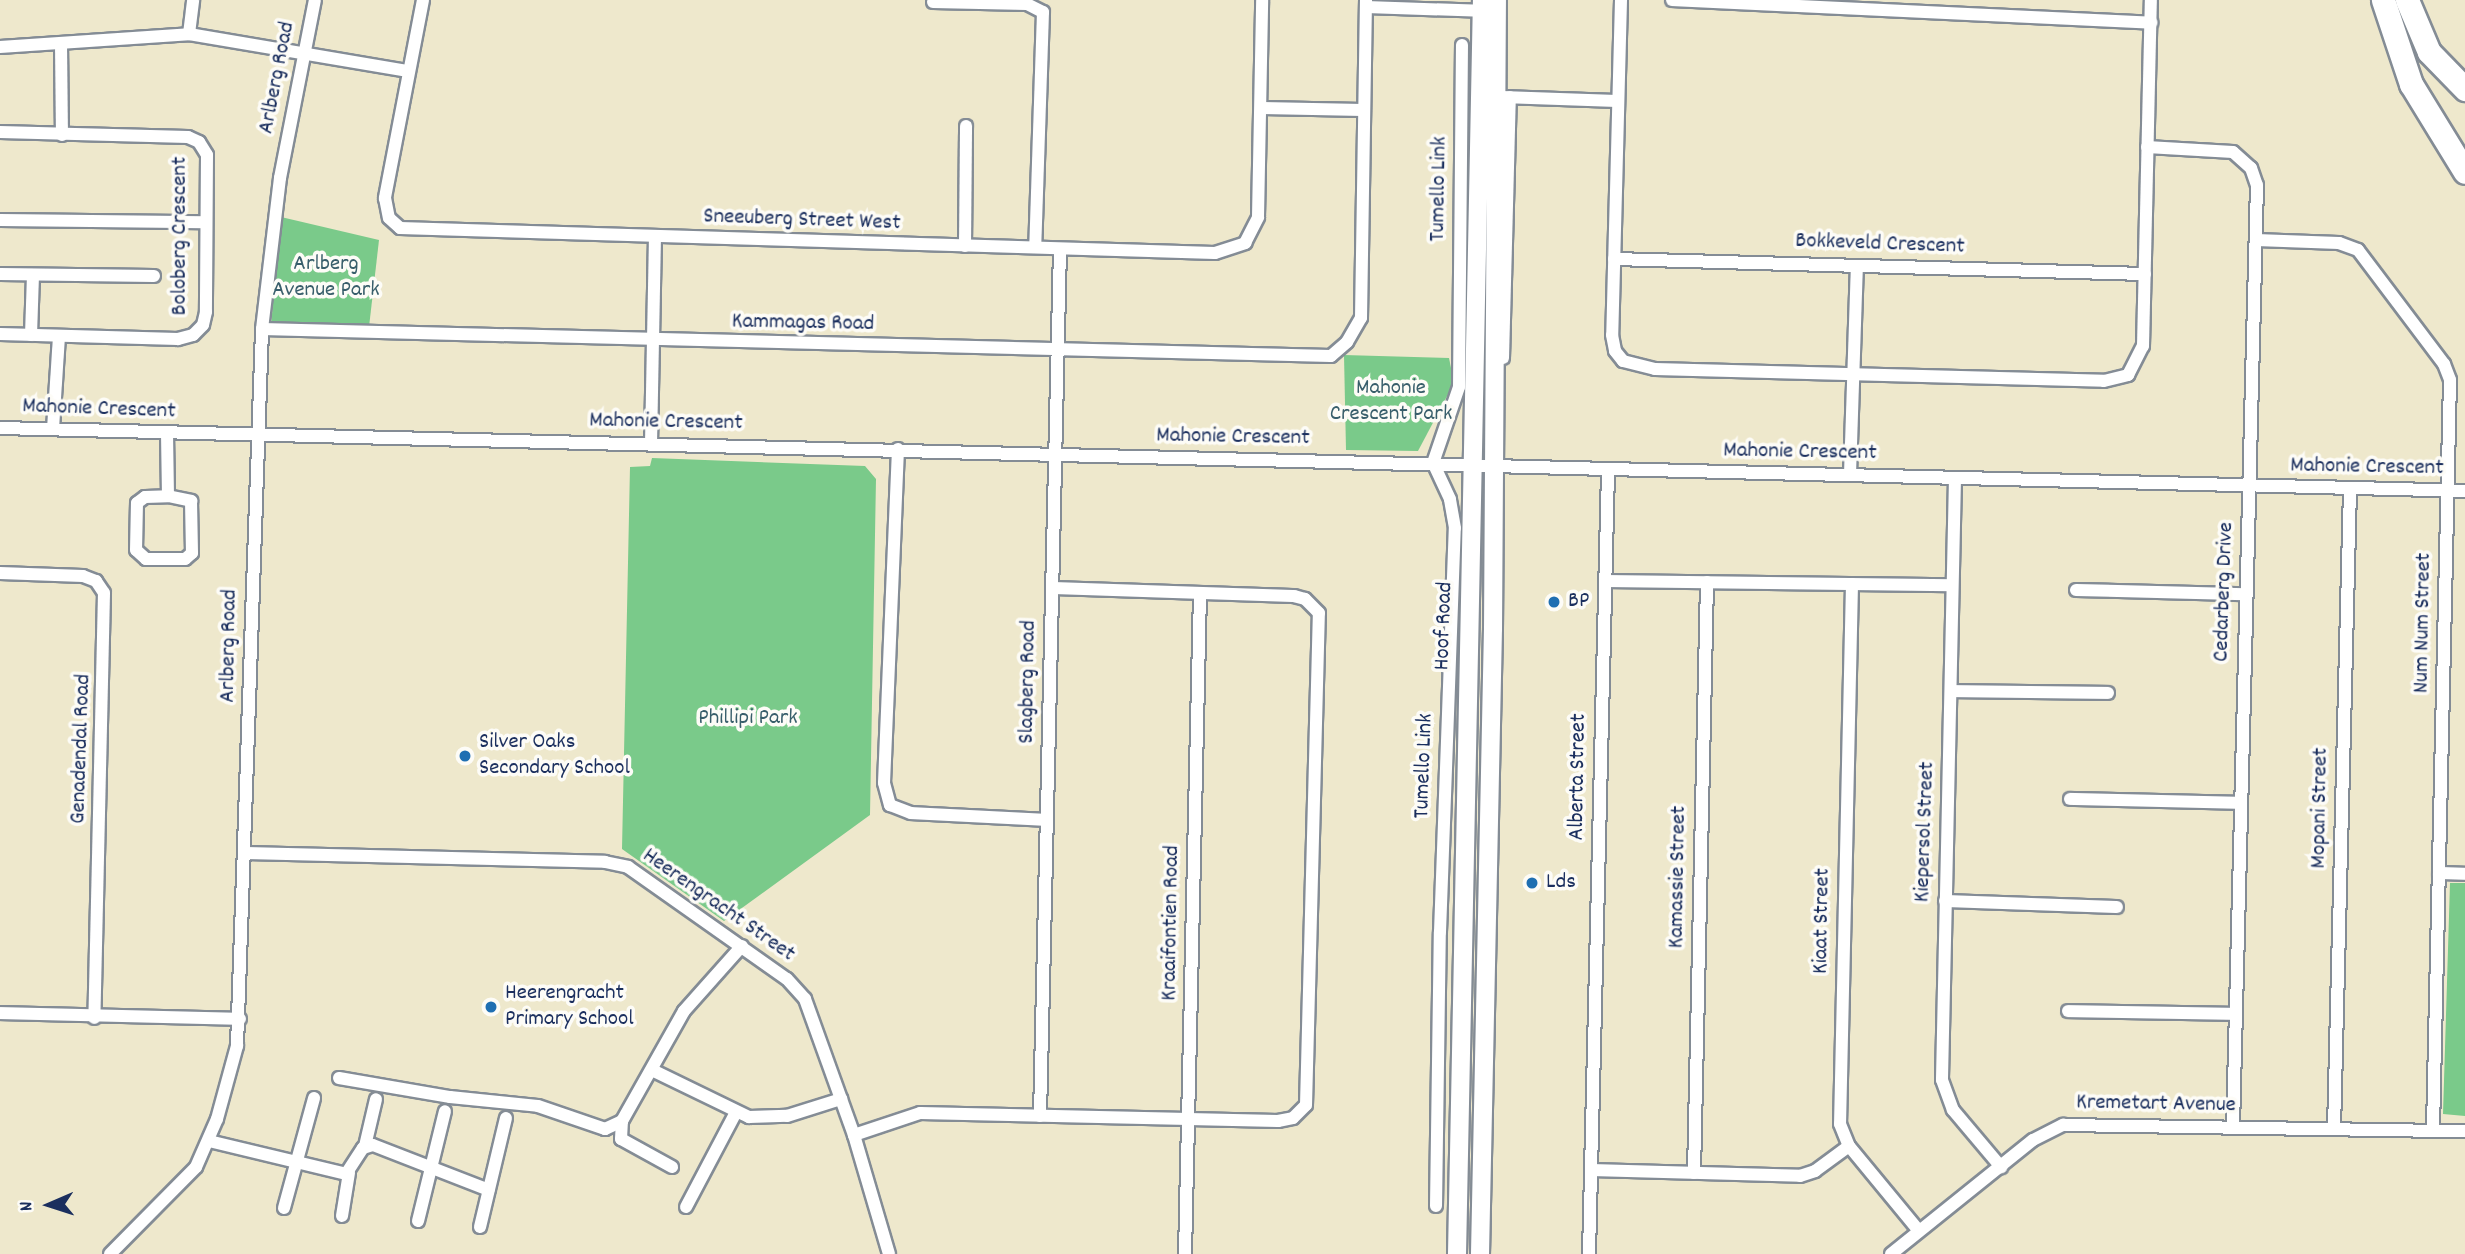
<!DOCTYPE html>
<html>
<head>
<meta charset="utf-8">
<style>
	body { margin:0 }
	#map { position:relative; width:2465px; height:1254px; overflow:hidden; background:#eee8cc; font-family:Dekko,sans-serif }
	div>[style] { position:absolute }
	.green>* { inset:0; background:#7aca8a }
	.roads { filter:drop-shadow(2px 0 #848c95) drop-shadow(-2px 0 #848c95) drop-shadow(0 2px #848c95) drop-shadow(0 -2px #848c95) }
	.street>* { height:12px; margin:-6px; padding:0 6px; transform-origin:6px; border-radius:6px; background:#fff }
	.secondary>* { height:18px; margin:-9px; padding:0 9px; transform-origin:9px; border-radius:9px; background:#fff }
	.highway>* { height:23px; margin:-11.5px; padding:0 11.5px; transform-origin:11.5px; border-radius:11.5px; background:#fff }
	.dots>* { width:19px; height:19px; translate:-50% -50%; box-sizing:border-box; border:4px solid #fdfcf7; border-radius:50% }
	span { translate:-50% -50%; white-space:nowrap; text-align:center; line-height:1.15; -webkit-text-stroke:7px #fdfcf7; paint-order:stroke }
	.street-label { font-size:23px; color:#1b2f5e }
	.park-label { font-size:23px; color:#385e6b }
	.poi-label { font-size:23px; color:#1b2f5e }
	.left { translate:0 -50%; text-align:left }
	.north { position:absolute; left:14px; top:1170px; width:70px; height:70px; -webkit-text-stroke:5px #fdfcf7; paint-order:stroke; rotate:267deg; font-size:19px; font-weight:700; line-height:28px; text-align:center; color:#1b2f5e }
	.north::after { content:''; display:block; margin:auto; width:24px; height:32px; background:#1b2f5e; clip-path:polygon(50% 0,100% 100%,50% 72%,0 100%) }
</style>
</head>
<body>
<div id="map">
	<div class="green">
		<i style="clip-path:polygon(281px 217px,379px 240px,369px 327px,271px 325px)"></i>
		<i style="clip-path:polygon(1344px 355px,1449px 358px,1454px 383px,1418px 451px,1346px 450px)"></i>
		<i style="clip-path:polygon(652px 458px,865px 466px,876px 479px,870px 815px,724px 921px,622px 849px,630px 467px,650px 466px)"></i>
		<i style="clip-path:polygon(2450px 883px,2465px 883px,2465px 1116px,2443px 1114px)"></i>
	</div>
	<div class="roads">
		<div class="street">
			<i style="left:423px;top:0;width:202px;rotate:100.9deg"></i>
			<i style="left:385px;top:198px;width:20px;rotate:79deg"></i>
			<i style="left:389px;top:218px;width:15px;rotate:42deg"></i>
			<i style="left:400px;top:228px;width:815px;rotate:1.76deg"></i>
			<i style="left:1215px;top:253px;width:32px;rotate:-18deg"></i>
			<i style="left:1245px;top:243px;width:29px;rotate:-63deg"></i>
			<i style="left:1258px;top:217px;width:217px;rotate:-88.9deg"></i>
			<i style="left:1621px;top:0;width:335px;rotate:91.5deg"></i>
			<i style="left:1612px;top:335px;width:16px;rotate:79deg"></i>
			<i style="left:1615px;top:351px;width:13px;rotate:51deg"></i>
			<i style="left:1623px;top:361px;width:33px;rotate:14deg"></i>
			<i style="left:1655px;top:369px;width:449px;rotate:1.5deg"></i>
			<i style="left:2104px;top:381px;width:25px;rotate:-14deg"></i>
			<i style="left:2128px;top:375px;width:33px;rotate:-63deg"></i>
			<i style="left:2143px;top:346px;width:346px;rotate:-88.7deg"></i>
			<i style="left:1672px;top:0;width:480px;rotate:2.7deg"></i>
			<i style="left:933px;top:2px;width:94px;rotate:1.2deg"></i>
			<i style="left:1027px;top:4px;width:18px;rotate:27deg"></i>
			<i style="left:1043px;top:12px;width:235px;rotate:91.9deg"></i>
			<i style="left:1366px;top:7px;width:122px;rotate:1.9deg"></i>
			<i style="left:189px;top:34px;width:34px;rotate:-83deg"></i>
			<i style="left:61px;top:43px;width:92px;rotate:89.4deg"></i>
			<i style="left:0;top:47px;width:189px;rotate:-3.9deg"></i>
			<i style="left:189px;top:34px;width:221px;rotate:9.6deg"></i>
			<i style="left:1502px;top:97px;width:115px;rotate:2deg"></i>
			<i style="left:1262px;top:108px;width:101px;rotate:1.1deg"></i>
			<i style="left:0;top:132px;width:188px;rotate:1.5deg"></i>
			<i style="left:188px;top:137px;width:12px;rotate:24deg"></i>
			<i style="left:199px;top:142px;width:15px;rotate:58deg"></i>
			<i style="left:207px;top:155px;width:157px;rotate:90.4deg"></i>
			<i style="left:206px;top:312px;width:13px;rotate:103deg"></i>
			<i style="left:203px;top:325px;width:14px;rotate:135deg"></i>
			<i style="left:193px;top:335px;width:16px;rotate:165deg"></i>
			<i style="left:178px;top:339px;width:178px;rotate:-178.4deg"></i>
			<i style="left:2147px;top:147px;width:86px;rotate:3.3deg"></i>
			<i style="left:2233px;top:152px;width:24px;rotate:42deg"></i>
			<i style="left:2251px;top:168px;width:18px;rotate:71deg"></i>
			<i style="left:2257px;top:185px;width:942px;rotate:91.46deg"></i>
			<i style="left:0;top:220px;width:205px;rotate:0.6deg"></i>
			<i style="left:2256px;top:240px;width:83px;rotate:2.1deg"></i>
			<i style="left:2339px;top:243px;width:20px;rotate:20deg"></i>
			<i style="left:2358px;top:250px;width:143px;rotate:53deg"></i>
			<i style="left:2444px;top:364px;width:17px;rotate:69deg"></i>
			<i style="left:2450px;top:380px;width:750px;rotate:91.3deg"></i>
			<i style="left:965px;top:246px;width:120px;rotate:-89.5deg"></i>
			<i style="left:1614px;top:259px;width:531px;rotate:1.62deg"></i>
			<i style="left:0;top:274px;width:154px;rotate:0.7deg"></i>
			<i style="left:262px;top:329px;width:1069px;rotate:1.45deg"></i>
			<i style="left:1331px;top:356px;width:21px;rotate:-41deg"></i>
			<i style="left:1347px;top:342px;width:28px;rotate:-60deg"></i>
			<i style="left:1361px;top:318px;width:318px;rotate:-89.1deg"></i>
			<i style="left:31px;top:335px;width:60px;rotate:-88.1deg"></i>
			<i style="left:1503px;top:358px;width:261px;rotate:-88.5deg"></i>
			<i style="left:0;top:428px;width:2466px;rotate:1.46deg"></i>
			<i style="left:53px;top:429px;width:93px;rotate:-86.3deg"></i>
			<i style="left:167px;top:433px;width:63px;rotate:89.1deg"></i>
			<i style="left:651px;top:444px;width:206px;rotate:-88.9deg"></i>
			<i style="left:898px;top:449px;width:334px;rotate:92.4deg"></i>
			<i style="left:884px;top:783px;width:23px;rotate:75deg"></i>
			<i style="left:890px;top:805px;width:22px;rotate:21deg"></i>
			<i style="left:911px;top:813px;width:136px;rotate:2.9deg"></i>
			<i style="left:1850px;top:474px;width:208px;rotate:-88.1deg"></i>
			<i style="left:1955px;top:478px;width:602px;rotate:91.24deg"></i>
			<i style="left:1942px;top:1080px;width:32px;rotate:70deg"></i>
			<i style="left:1953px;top:1110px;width:75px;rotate:49.9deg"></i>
			<i style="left:168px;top:496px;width:24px;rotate:12deg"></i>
			<i style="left:191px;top:501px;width:52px;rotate:88.9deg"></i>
			<i style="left:192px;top:553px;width:9px;rotate:139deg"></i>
			<i style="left:185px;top:559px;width:39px;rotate:180deg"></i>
			<i style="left:146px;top:559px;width:13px;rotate:-138deg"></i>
			<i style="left:136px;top:550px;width:47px;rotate:-88.8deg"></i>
			<i style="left:137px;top:503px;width:10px;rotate:-37deg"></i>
			<i style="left:145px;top:497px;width:23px;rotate:-2deg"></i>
			<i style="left:0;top:573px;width:83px;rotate:2.1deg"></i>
			<i style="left:83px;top:576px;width:14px;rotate:21deg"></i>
			<i style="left:96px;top:581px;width:14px;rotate:56deg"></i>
			<i style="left:104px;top:593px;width:425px;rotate:91.3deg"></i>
			<i style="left:1605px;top:581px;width:347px;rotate:0.7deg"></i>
			<i style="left:1852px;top:584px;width:540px;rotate:91.27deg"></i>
			<i style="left:1840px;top:1124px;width:24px;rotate:68deg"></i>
			<i style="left:1849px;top:1146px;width:110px;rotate:50.5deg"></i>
			<i style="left:2076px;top:590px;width:169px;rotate:1.4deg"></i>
			<i style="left:1951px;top:691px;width:157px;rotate:0.7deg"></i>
			<i style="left:2070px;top:799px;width:171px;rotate:1.3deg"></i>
			<i style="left:246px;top:853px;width:359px;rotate:1.4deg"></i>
			<i style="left:605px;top:862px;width:24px;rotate:12deg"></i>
			<i style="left:628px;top:867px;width:194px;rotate:35.2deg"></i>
			<i style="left:787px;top:979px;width:27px;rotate:48deg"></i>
			<i style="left:805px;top:999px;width:145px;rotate:70.2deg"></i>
			<i style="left:854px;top:1135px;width:124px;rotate:73.6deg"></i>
			<i style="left:2439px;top:873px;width:26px;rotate:2deg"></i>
			<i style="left:1945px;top:901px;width:172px;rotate:2deg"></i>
			<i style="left:2068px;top:1011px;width:168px;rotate:1deg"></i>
			<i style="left:0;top:1013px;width:240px;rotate:1.4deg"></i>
			<i style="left:652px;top:1070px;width:108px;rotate:25.9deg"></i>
			<i style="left:749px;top:1117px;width:38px;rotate:-2deg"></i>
			<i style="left:787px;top:1116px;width:57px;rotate:-17.5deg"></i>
			<i style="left:339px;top:1078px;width:113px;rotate:9.7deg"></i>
			<i style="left:450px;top:1097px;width:88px;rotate:5.8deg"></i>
			<i style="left:538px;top:1106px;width:71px;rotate:18.9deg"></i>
			<i style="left:605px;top:1129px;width:19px;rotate:-25deg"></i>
			<i style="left:1040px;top:1116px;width:867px;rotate:-88.68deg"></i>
			<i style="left:2334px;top:1129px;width:641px;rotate:-88.57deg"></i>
			<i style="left:854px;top:1135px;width:70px;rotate:-18.4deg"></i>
			<i style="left:920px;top:1113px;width:358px;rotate:1.3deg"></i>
			<i style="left:1278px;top:1121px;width:15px;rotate:-11deg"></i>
			<i style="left:1293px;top:1118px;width:18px;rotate:-45deg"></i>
			<i style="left:1306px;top:1105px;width:492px;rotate:-88.5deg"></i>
			<i style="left:1319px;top:613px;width:20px;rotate:-135deg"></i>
			<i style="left:1305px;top:599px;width:11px;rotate:-165deg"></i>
			<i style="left:1294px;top:596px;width:242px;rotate:-178.1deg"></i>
			<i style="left:209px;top:1141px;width:141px;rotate:13.5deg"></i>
			<i style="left:346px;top:1174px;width:31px;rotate:-57deg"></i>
			<i style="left:363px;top:1148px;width:10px;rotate:-17deg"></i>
			<i style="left:373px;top:1145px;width:124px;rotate:21.2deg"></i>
			<i style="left:365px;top:1146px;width:48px;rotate:-76.8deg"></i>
			<i style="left:672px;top:1167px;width:58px;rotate:-151.2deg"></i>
			<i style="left:621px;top:1139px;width:18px;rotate:-87deg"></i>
			<i style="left:622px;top:1121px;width:126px;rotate:-60.6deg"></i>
			<i style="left:684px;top:1011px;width:87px;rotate:-48.3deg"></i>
			<i style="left:1591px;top:1170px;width:209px;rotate:1.6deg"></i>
			<i style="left:1800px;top:1176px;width:16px;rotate:-18deg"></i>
			<i style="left:1815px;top:1171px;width:42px;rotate:-36.3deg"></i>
			<i style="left:1694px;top:1173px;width:591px;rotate:-88.74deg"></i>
			<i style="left:1436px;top:1206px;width:274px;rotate:-89.2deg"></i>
			<i style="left:1440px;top:932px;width:404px;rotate:-87.9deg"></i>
			<i style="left:1455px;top:528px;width:29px;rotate:-100deg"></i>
			<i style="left:1450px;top:499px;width:40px;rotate:-115deg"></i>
			<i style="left:1433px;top:463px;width:80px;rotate:-71.1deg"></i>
			<i style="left:1459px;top:387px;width:342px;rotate:-89.5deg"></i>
			<i style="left:686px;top:1207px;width:107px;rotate:-62.2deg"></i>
			<i style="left:284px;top:1208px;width:114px;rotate:-74.7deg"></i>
			<i style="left:342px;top:1216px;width:44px;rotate:-80.8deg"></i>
			<i style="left:418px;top:1221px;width:113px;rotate:-76.2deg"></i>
			<i style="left:480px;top:1227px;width:112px;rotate:-76.6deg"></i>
			<i style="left:110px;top:1254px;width:122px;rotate:-45.3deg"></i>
			<i style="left:196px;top:1167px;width:52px;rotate:-66.4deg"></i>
			<i style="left:217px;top:1119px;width:76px;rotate:-74.7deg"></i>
			<i style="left:237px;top:1046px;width:717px;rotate:-88deg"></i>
			<i style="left:262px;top:329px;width:152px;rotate:-83.2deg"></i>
			<i style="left:280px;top:178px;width:181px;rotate:-78.9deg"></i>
			<i style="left:1185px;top:1254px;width:661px;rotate:-88.7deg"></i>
			<i style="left:1589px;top:1254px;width:784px;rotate:-88.61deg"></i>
			<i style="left:1891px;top:1254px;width:182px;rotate:-38.8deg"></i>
			<i style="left:2033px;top:1140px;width:34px;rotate:-27deg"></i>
			<i style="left:2063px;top:1125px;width:402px;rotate:0.9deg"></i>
		</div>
		<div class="secondary">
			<i style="left:1457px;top:1254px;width:1254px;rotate:-88.86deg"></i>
			<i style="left:1480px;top:1254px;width:625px;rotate:-88.81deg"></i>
			<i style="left:1493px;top:629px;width:629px;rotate:-89.64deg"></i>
		</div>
		<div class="highway">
			<i style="left:2383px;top:0;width:89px;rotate:71.6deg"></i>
			<i style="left:2411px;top:84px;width:103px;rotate:58.5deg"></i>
			<i style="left:2407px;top:0;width:56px;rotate:67.1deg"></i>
			<i style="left:2429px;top:52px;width:52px;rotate:45.8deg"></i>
		</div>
	</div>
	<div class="dots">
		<i style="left:1554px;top:602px;background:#1f6fb2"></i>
		<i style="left:465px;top:756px;background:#1f6fb2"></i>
		<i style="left:1532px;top:883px;background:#1f6fb2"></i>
		<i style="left:491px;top:1007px;background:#1f6fb2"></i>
	</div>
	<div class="street-label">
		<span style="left:278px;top:78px;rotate:-79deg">Arlberg Road</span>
		<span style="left:1440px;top:189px;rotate:-89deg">Tumello Link</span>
		<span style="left:802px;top:221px;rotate:2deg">Sneeuberg Street West</span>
		<span style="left:181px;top:236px;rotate:-90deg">Boloberg Crescent</span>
		<span style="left:1880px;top:245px;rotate:2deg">Bokkeveld Crescent</span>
		<span style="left:803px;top:324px;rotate:1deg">Kammagas Road</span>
		<span style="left:99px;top:410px;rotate:2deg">Mahonie Crescent</span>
		<span style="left:666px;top:423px;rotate:1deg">Mahonie Crescent</span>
		<span style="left:1233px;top:438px;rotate:1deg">Mahonie Crescent</span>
		<span style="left:1800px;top:453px;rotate:1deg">Mahonie Crescent</span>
		<span style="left:2367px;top:468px;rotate:1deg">Mahonie Crescent</span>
		<span style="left:2225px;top:592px;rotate:-88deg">Cedarberg Drive</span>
		<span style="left:2424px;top:623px;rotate:-89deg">Num Num Street</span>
		<span style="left:1445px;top:626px;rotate:-88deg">Hoof Road</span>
		<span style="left:230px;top:646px;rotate:-89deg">Arlberg Road</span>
		<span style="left:1029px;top:682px;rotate:-89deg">Slagberg Road</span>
		<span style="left:82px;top:749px;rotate:-88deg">Genadendal Road</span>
		<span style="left:1425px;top:766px;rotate:-88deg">Tumello Link</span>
		<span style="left:1579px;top:777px;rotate:-89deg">Alberta Street</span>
		<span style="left:2321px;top:808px;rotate:-89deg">Mopani Street</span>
		<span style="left:1926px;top:832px;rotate:-88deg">Kiepersol Street</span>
		<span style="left:1679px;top:877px;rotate:-89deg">Kamassie Street</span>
		<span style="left:718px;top:906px;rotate:35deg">Heerengracht Street</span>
		<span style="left:1823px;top:921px;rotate:-89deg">Kiaat Street</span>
		<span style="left:1172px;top:923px;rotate:-89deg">Kraaifontien Road</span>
		<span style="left:2156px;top:1105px;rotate:1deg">Kremetart Avenue</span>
	</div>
	<div class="park-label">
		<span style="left:326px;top:278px">Arlberg<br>Avenue Park</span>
		<span style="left:1391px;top:402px">Mahonie<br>Crescent Park</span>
		<span style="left:748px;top:719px">Phillipi Park</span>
	</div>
	<div class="poi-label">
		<span class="left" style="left:1568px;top:602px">BP</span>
		<span class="left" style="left:479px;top:756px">Silver Oaks<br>Secondary School</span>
		<span class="left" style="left:1546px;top:883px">Lds</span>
		<span class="left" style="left:505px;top:1007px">Heerengracht<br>Primary School</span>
	</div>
	<div class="north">N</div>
</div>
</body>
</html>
